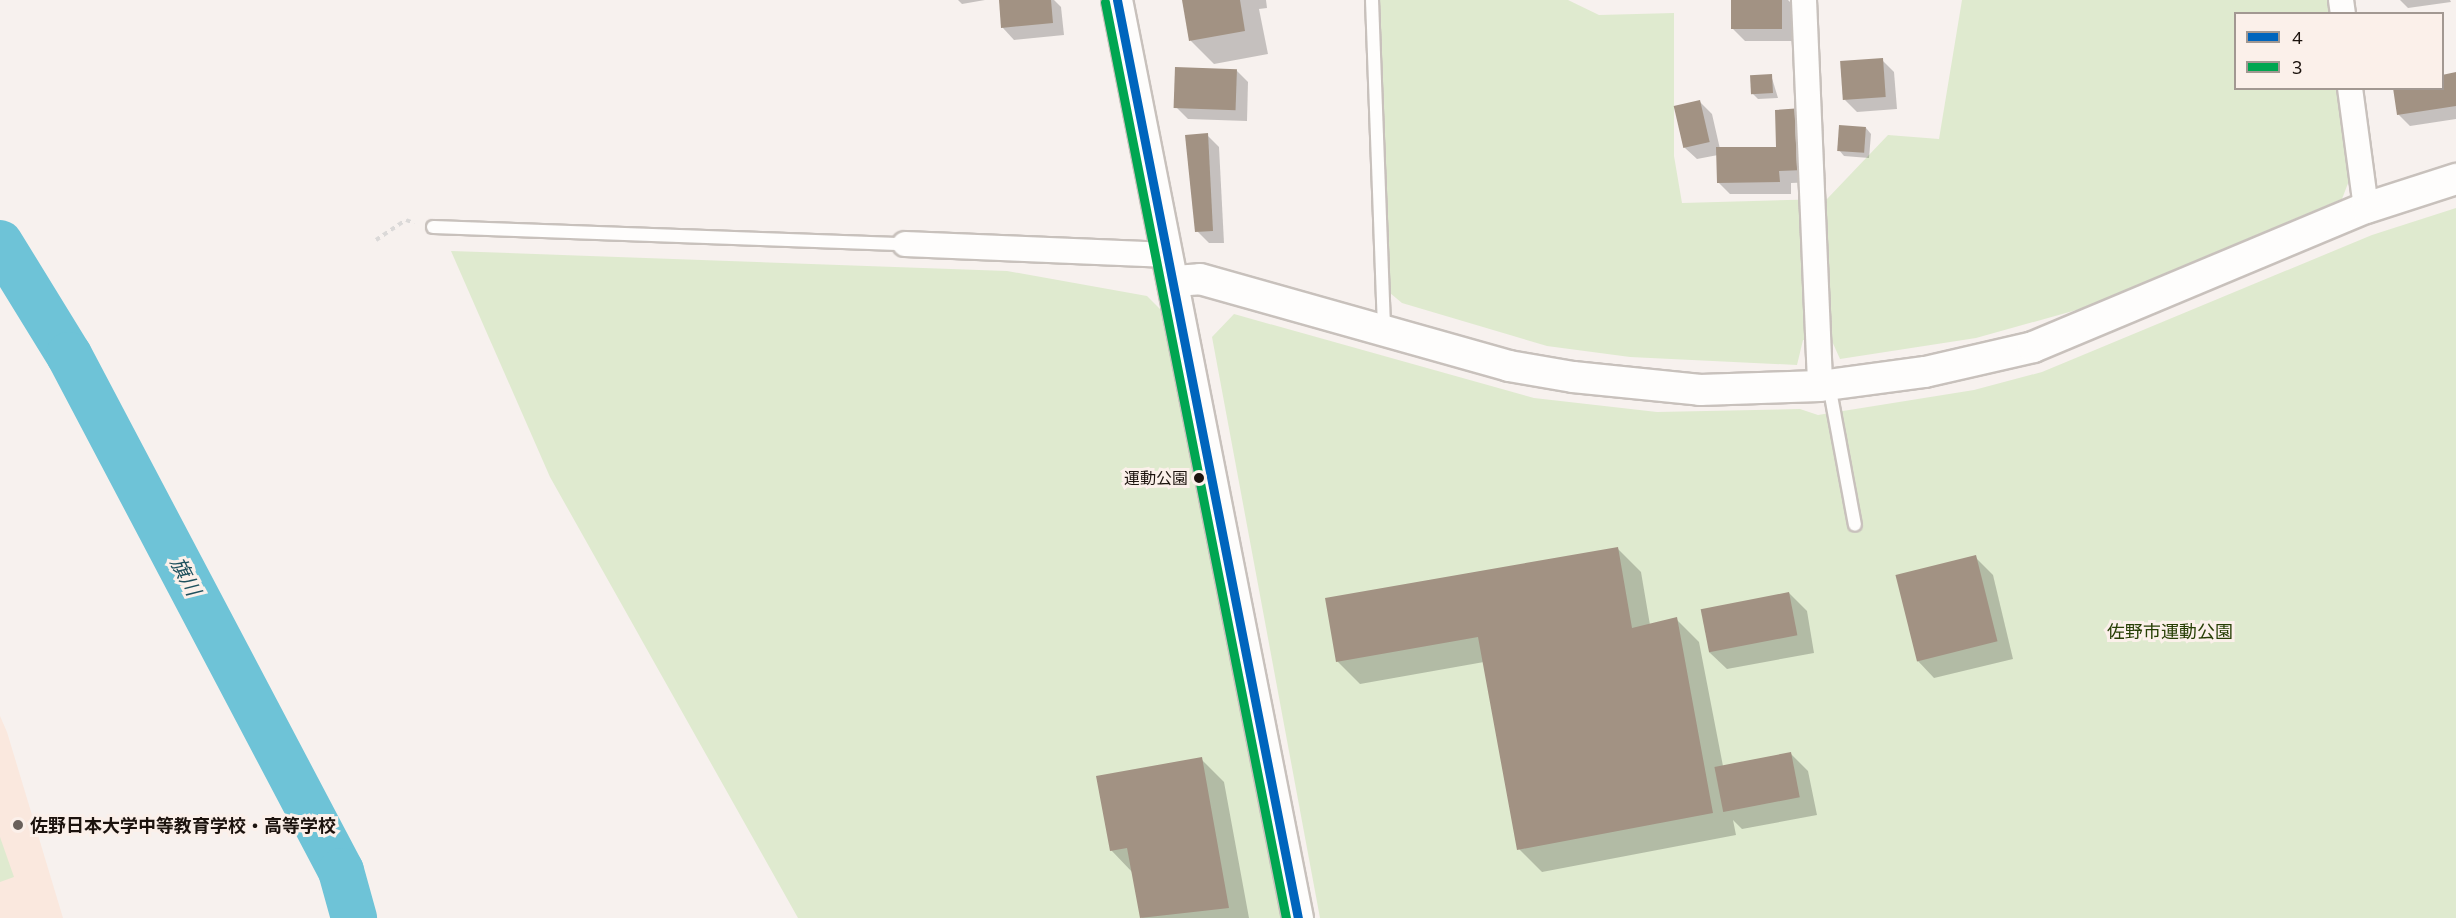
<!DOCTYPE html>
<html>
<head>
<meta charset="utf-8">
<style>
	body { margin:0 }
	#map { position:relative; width:2456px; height:918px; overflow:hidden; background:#f7f1ee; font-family:Commissioner,"Noto Sans JP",sans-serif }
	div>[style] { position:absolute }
	.built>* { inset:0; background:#fae8de }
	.green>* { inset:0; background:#dfeacf }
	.shadow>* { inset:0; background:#0003 }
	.river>* { height:46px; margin:-23px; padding:0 23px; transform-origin:23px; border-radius:23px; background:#6ec3d7 }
	.building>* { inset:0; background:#a29283; transform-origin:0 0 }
	.path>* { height:4px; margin-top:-2px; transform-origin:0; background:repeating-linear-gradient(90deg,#dbd9d8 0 4.5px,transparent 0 9px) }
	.roads { filter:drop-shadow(2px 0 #c8c1bc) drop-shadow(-2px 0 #c8c1bc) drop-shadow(0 2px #c8c1bc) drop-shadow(0 -2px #c8c1bc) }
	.service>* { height:12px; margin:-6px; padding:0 6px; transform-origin:6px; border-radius:6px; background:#fefdfc }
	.minor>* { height:24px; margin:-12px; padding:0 12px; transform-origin:12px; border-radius:12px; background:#fefdfc }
	.tertiary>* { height:30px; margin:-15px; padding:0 15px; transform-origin:15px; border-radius:15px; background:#fefdfc }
	.bus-1>* { height:9px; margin:-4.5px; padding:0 4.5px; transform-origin:4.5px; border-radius:4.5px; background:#0065bd }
	.bus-2>* { height:9px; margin:-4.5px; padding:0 4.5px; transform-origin:4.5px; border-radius:4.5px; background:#00a651 }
	.dots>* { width:16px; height:16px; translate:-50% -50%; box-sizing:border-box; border:3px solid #fbf0ea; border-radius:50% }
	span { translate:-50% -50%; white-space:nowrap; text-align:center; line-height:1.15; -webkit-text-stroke:6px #fbf0ea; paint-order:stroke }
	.bus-label { font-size:16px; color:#1c130e }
	.right { translate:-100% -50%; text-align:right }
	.park-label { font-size:18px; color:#273f05 }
	.poi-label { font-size:18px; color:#1c130e; font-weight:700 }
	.left { translate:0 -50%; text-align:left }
	.water-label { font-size:20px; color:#1e505d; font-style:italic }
	.legend { position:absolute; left:2234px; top:12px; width:210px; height:78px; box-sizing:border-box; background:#fbf0ea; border:2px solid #a29892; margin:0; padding:8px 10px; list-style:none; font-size:18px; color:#1c130e }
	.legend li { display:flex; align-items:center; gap:12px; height:30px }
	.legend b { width:30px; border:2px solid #a29892 }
</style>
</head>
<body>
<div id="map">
	<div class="built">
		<i style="clip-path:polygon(0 716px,7px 732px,63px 918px,0 918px)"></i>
	</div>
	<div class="green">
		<i style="clip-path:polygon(1379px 0,1568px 0,1599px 15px,1674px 13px,1674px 156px,1682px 203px,1827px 199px,1888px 135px,1939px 139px,1962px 0,2332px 0,2333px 13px,2236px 14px,2236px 88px,2341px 89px,2350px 178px,2342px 199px,2080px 309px,1976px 338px,1840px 359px,1831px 339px,1803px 340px,1797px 365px,1630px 357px,1547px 346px,1402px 303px,1390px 293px)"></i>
		<i style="clip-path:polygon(2456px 208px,2456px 918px,1320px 918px,1212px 337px,1234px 314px,1534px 398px,1657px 412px,1800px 409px,1818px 415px,1974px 390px,2042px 372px,2372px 235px)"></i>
		<i style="clip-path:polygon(451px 251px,1007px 271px,1147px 296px,1164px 313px,1283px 918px,798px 918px,550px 477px)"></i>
		<i style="clip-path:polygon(0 837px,14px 877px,0 882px)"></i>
	</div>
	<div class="shadow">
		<i style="clip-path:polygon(958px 0,985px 0,962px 4px)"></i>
		<i style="clip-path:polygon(1000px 0,1054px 0,1061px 7px,1064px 35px,1014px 40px,1003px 28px)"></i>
		<i style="clip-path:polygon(1183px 0,1266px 0,1267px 8px,1259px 9px,1268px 54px,1214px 64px,1191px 41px)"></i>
		<i style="clip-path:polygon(1733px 0,1788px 0,1793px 5px,1793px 41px,1745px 41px,1733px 29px)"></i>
		<i style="clip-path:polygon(2400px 0,2450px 0,2451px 2px,2408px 8px)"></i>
		<i style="clip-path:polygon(1882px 60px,1894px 72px,1897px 109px,1857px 112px,1845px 100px)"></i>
		<i style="clip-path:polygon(1236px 70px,1248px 82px,1247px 121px,1188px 119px,1176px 107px)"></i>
		<i style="clip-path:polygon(2456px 74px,2456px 119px,2410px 126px,2398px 114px,2442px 88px)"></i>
		<i style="clip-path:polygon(1771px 75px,1778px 98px,1758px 99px,1752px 93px)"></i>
		<i style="clip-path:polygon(1700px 102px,1712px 114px,1720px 149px,1778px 148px,1816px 182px,1791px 183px,1791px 194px,1730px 194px,1718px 182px,1718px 155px,1697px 159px,1685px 148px)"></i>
		<i style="clip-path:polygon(1866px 128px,1871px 134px,1869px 158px,1844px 156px,1839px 150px)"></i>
		<i style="clip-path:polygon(1207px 135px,1219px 147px,1224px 243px,1209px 243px,1197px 231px)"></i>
		<i style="clip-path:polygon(1618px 549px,1641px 572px,1650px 625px,1676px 619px,1699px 642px,1723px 766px,1790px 753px,1808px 771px,1817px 815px,1742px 829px,1733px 820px,1736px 835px,1542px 872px,1519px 849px,1484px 662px,1360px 684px,1337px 661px)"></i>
		<i style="clip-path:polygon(1975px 557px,1993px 575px,2013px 659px,1934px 678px,1917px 660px)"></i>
		<i style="clip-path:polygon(1789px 593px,1807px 611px,1814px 653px,1727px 669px,1709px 652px)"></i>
		<i style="clip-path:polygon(1201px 759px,1224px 782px,1249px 918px,1142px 918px,1133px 873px,1111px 850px)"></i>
	</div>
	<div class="river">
		<i style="left:0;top:243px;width:132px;rotate:58.4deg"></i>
		<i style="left:69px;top:355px;width:583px;rotate:62.2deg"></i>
		<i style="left:341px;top:871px;width:49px;rotate:74.5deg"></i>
	</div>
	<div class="building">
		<i style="clip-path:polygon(999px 0,1051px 0,1053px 23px,1001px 28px)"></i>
		<i style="clip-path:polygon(1182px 0,1240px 0,1245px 31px,1189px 41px)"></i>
		<i style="left:1731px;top:0;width:51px;height:29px"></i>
		<i style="left:1883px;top:58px;width:39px;height:43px;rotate:86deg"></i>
		<i style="left:1175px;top:67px;width:62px;height:41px;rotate:2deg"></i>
		<i style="clip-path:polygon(2456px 72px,2456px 106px,2397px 115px,2393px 88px,2442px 88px,2442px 75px)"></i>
		<i style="left:1772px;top:74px;width:19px;height:22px;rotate:87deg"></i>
		<i style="left:1700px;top:100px;width:43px;height:27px;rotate:77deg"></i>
		<i style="clip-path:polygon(1802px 108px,1804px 170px,1779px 171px,1780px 182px,1717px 183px,1716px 147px,1776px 147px,1775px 110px)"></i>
		<i style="left:1839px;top:125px;width:27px;height:26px;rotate:4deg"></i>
		<i style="clip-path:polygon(1208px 133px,1213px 231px,1195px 232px,1185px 135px)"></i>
		<i style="clip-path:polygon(1618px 547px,1632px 628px,1677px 617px,1713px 813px,1517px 850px,1478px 637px,1336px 662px,1325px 598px)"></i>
		<i style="left:1976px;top:555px;width:89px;height:83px;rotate:76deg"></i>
		<i style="left:1789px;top:592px;width:44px;height:90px;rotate:79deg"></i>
		<i style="left:1791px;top:752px;width:46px;height:78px;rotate:79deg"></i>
		<i style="clip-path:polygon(1202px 757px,1229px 908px,1140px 918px,1127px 848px,1110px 851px,1096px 776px)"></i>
	</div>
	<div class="path">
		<i style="left:376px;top:240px;width:36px;rotate:-34deg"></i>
		<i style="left:406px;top:220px;width:9px;rotate:21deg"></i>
	</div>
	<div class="roads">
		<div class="service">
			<i style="left:1372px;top:0;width:332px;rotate:87.9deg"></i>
			<i style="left:433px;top:227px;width:472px;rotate:2.1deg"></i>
			<i style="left:1829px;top:385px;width:142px;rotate:79.5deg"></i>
		</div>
		<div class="minor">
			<i style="left:1804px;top:0;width:386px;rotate:87.6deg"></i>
			<i style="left:2341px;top:0;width:14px;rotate:82deg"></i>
			<i style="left:2350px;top:88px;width:121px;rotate:82.4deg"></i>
			<i style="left:905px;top:244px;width:264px;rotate:2.4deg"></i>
		</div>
		<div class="tertiary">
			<i style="left:1117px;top:0;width:936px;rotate:78.85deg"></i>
			<i style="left:1174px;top:281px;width:26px;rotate:-4deg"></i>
			<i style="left:1200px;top:279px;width:321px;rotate:15.7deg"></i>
			<i style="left:1509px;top:366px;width:65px;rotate:9.8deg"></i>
			<i style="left:1573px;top:377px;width:128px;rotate:5.8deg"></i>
			<i style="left:1700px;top:390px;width:120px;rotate:-1.9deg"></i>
			<i style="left:1820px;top:386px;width:106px;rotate:-7.6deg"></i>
			<i style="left:1925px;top:372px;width:111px;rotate:-13deg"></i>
			<i style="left:2033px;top:347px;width:361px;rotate:-22.7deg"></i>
			<i style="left:2366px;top:208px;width:95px;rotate:-17.9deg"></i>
		</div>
	</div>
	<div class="bus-1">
		<i style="left:1117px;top:0;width:936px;rotate:78.85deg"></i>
	</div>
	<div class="bus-2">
		<i style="left:1105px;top:2px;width:934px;rotate:78.82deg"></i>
	</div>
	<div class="dots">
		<i style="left:1199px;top:478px;background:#1c130e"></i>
		<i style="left:18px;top:825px;background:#69615c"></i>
	</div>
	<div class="bus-label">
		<span class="right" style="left:1188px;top:478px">運動公園</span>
	</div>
	<div class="park-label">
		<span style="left:2170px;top:631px">佐野市運動公園</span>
	</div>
	<div class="poi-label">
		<span class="left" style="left:30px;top:825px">佐野日本大学中等教育学校・高等学校</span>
	</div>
	<div class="water-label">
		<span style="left:186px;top:576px;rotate:62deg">旗川</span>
	</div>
	<ul class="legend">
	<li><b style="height:8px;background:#0065bd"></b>4</li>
	<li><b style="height:8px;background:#00a651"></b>3</li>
	</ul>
</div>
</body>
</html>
